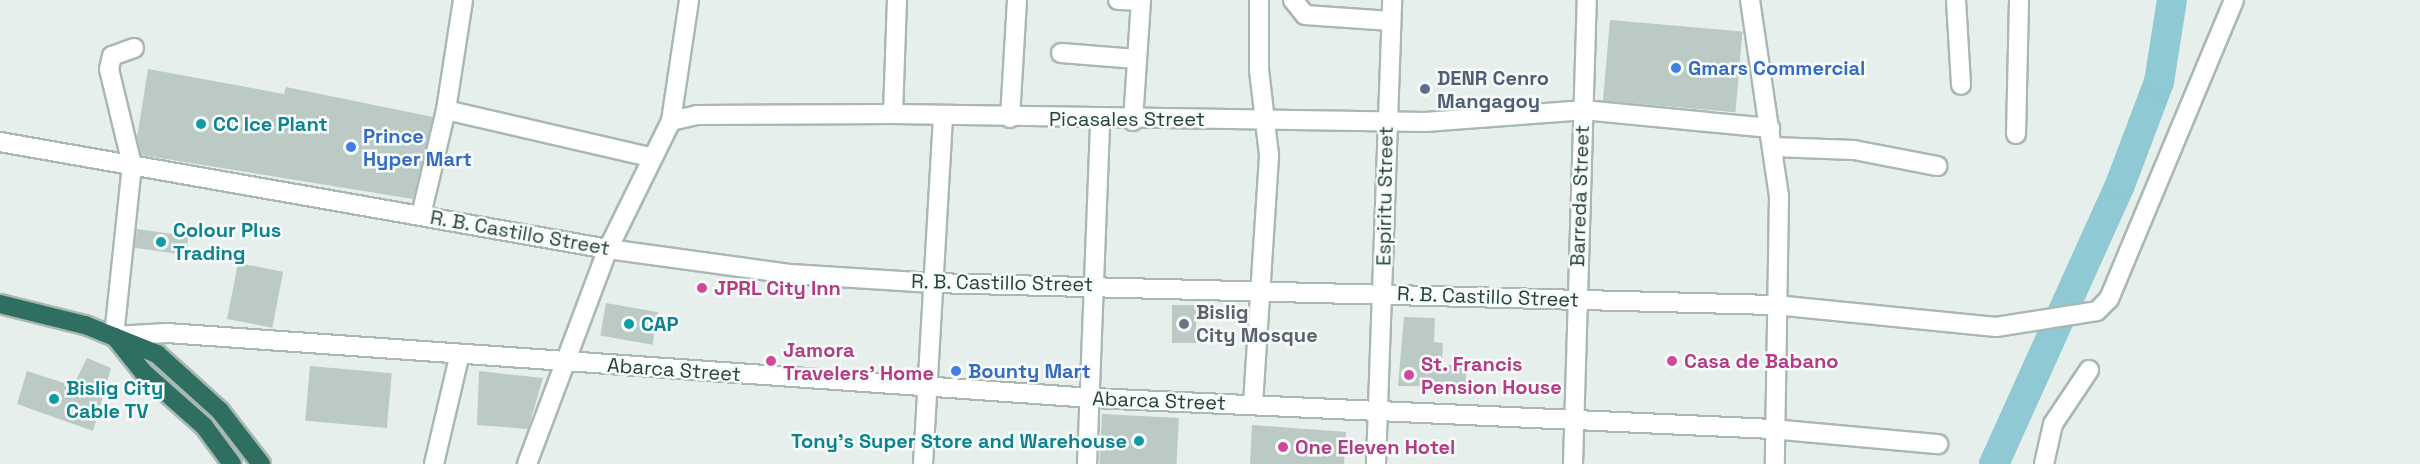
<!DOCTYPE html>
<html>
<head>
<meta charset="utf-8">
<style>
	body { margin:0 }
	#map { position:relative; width:2420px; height:464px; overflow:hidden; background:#e6efeb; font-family:"Space Grotesk",sans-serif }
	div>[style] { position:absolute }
	.river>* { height:30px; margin:-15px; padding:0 15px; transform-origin:15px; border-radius:15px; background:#8ec9d4 }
	.building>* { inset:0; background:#bbcac4; transform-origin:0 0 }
	.roads { filter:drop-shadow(2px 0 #a8b8b2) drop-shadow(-2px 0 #a8b8b2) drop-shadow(0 2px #a8b8b2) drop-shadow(0 -2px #a8b8b2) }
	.minor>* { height:18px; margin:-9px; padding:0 9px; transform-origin:9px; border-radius:9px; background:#fff }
	.highway>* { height:18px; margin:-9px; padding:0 9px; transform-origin:9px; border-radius:9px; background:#2f6f62 }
	.dots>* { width:16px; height:16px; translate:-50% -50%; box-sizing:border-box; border:3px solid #f7fbf9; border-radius:50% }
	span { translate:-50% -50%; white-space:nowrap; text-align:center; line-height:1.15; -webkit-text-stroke:5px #f7fbf9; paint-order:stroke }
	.shop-label { font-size:20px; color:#366cbe; font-weight:700 }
	.left { translate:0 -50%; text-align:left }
	.service-label { font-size:20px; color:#4e5e75; font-weight:700 }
	.street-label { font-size:20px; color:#24423a }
	.culture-label { font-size:20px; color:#0d838f; font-weight:700 }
	.right { translate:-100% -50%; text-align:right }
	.hotel-label { font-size:20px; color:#b23c85; font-weight:700 }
	.worship-label { font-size:20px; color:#5b616d; font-weight:700 }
</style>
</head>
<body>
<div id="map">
	<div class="river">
		<i style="left:1994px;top:464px;width:306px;rotate:-65.7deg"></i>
		<i style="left:2120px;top:185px;width:110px;rotate:-69.3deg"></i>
		<i style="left:2159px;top:82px;width:83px;rotate:-81deg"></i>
	</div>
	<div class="building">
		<i style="left:1610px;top:20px;width:133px;height:81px;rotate:5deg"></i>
		<i style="clip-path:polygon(148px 69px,284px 94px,286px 87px,433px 117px,413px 199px,141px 155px,137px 138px)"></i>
		<i style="left:137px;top:229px;width:52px;height:19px;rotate:8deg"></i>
		<i style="left:238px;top:263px;width:46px;height:57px;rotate:11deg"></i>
		<i style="left:606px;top:303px;width:53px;height:33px;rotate:10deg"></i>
		<i style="left:1172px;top:305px;width:24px;height:38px"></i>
		<i style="clip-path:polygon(1404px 317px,1435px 318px,1434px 342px,1443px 343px,1442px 365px,1466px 365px,1466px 387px,1398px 386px)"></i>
		<i style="clip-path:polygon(87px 358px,111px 368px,93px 431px,17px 404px,27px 371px,73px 386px)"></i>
		<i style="left:310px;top:366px;width:82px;height:55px;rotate:5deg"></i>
		<i style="clip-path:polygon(479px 371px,543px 378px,528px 429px,477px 425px)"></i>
		<i style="left:1102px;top:414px;width:77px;height:50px;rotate:3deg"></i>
		<i style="clip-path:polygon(1252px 425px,1346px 432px,1344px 464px,1250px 464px)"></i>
	</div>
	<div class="roads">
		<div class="minor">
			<i style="left:1118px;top:0;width:23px;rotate:2deg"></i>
			<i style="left:1293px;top:0;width:19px;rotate:51deg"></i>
			<i style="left:1305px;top:15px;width:86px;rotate:4deg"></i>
			<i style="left:1750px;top:0;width:198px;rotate:81.6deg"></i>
			<i style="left:1779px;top:196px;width:268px;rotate:90.9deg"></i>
			<i style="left:1956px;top:0;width:85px;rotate:86.6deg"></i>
			<i style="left:134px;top:48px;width:23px;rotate:160deg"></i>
			<i style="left:112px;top:56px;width:13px;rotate:103deg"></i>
			<i style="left:109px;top:69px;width:99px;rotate:76.5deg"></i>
			<i style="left:132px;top:165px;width:172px;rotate:96deg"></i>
			<i style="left:114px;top:336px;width:53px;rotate:-3.2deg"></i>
			<i style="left:167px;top:333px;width:928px;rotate:4.02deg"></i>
			<i style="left:1093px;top:398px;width:680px;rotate:2.61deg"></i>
			<i style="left:1772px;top:429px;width:167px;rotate:5.2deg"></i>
			<i style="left:1061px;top:53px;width:76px;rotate:4.5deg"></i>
			<i style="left:446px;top:110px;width:209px;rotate:13deg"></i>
			<i style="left:893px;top:114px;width:114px;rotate:-88deg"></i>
			<i style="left:1010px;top:118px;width:118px;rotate:-86.6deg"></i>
			<i style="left:671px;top:121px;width:27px;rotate:-13deg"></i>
			<i style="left:697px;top:115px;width:196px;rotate:-0.3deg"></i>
			<i style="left:893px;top:114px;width:532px;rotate:0.86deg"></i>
			<i style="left:1425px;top:122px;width:158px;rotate:-4.3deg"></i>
			<i style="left:1583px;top:110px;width:188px;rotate:5.5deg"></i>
			<i style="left:1133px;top:121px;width:121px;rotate:-86.2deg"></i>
			<i style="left:2016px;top:134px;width:134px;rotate:-88.7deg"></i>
			<i style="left:0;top:142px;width:617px;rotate:9.98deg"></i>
			<i style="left:608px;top:249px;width:185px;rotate:7.8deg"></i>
			<i style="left:791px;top:274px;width:142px;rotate:3.6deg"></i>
			<i style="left:933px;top:283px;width:842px;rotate:1.5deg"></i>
			<i style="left:1775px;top:305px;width:222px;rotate:5.7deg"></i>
			<i style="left:1996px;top:327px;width:102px;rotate:-9deg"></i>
			<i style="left:2097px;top:311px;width:17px;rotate:-45deg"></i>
			<i style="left:2109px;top:299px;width:324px;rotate:-67.3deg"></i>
			<i style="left:1773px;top:147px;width:81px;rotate:2.1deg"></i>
			<i style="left:1854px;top:150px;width:85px;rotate:10.9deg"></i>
			<i style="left:421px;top:215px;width:108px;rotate:-76.6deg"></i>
			<i style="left:446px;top:110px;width:111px;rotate:-81.2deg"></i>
			<i style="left:1253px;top:404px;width:250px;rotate:-86.3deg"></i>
			<i style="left:1269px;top:155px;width:86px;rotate:-96.7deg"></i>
			<i style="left:1259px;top:70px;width:70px;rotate:-90deg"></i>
			<i style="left:434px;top:464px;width:110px;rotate:-76.8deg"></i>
			<i style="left:527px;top:464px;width:230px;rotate:-69.4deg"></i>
			<i style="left:608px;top:249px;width:143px;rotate:-63.8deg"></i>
			<i style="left:671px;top:121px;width:122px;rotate:-81.5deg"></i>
			<i style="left:923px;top:464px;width:348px;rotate:-86.7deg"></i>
			<i style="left:1087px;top:464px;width:343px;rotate:-87.8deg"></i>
			<i style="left:1376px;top:464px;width:464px;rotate:-88deg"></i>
			<i style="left:1573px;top:464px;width:464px;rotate:-88.3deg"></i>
			<i style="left:2044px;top:464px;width:41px;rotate:-77.3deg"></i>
			<i style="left:2053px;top:424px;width:65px;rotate:-56.3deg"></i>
		</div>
		<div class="highway">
			<i style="left:0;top:304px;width:88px;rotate:13.9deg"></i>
			<i style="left:85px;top:325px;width:78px;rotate:21.9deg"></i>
			<i style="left:157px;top:354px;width:85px;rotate:42.1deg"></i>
			<i style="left:220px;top:411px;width:67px;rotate:52.3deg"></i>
			<i style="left:115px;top:337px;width:45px;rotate:51.3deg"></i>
			<i style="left:143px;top:372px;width:81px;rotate:41.5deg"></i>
			<i style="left:204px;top:426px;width:47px;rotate:53.6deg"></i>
		</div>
	</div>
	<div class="dots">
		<i style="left:1676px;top:68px;background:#3f7fe0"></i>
		<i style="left:1425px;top:89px;background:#5c6f8a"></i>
		<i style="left:201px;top:124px;background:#0f9aa8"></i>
		<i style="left:351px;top:147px;background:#3f7fe0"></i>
		<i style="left:161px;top:242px;background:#0f9aa8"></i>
		<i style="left:702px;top:288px;background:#d1479c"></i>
		<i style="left:629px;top:324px;background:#0f9aa8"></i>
		<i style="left:1184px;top:324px;background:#6b7280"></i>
		<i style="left:771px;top:361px;background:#d1479c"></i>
		<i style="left:1672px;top:361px;background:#d1479c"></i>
		<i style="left:956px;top:371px;background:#3f7fe0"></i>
		<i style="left:1409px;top:375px;background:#d1479c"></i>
		<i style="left:54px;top:399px;background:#0f9aa8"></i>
		<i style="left:1139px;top:441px;background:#0f9aa8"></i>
		<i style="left:1283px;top:447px;background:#d1479c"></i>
	</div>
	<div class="shop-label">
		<span class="left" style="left:1688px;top:68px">Gmars Commercial</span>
		<span class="left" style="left:363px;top:148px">Prince<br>Hyper Mart</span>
		<span class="left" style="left:968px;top:371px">Bounty Mart</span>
	</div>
	<div class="service-label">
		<span class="left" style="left:1437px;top:90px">DENR Cenro<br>Mangagoy</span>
	</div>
	<div class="street-label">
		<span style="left:1127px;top:119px">Picasales Street</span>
		<span style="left:1385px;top:196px;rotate:-89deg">Espiritu Street</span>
		<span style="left:1580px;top:196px;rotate:-88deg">Barreda Street</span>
		<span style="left:520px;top:233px;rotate:10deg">R. B. Castillo Street</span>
		<span style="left:1002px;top:283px;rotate:1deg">R. B. Castillo Street</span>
		<span style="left:1488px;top:297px;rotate:2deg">R. B. Castillo Street</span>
		<span style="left:674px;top:370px;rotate:4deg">Abarca Street</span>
		<span style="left:1159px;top:401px;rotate:2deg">Abarca Street</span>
	</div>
	<div class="culture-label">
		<span class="left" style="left:213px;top:124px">CC Ice Plant</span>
		<span class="left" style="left:173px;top:242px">Colour Plus<br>Trading</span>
		<span class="left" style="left:641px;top:324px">CAP</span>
		<span class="left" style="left:66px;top:400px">Bislig City<br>Cable TV</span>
		<span class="right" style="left:1127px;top:441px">Tony's Super Store and Warehouse</span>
	</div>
	<div class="hotel-label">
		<span class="left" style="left:714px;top:288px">JPRL City Inn</span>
		<span class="left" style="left:783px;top:362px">Jamora<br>Travelers' Home</span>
		<span class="left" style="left:1684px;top:361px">Casa de Babano</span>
		<span class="left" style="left:1421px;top:376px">St. Francis<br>Pension House</span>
		<span class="left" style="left:1295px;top:447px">One Eleven Hotel</span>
	</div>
	<div class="worship-label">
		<span class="left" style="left:1196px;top:324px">Bislig<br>City Mosque</span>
	</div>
</div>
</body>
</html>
